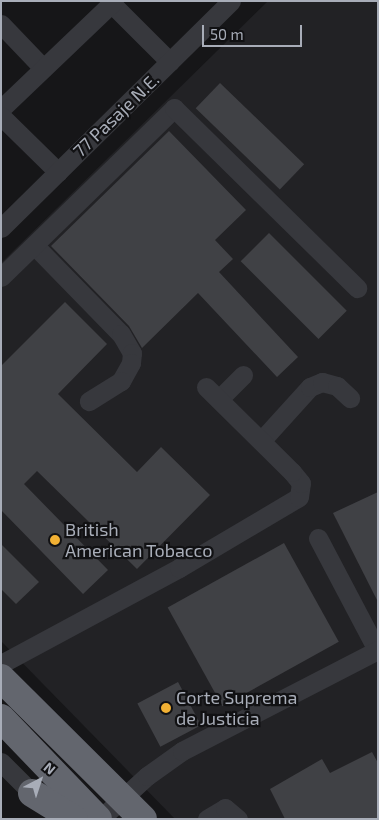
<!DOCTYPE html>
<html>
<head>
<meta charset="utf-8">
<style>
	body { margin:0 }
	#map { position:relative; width:379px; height:820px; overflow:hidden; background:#161618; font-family:"Exo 2",sans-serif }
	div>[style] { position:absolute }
	.built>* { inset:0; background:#222225 }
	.building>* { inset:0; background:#404145; transform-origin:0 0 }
	.minor>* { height:19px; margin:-9.5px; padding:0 9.5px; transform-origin:9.5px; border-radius:9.5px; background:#37383d }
	.highway>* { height:28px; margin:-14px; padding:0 14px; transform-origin:14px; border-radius:14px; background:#63666e }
	.dots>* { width:14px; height:14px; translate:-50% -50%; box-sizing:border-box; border:2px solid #111113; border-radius:50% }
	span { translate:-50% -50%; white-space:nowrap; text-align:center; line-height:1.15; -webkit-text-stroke:4.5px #111113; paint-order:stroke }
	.street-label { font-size:18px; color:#a8adb8 }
	.poi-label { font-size:18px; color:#a8adb8 }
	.left { translate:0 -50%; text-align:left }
	.frame { position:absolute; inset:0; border:2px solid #a8adb8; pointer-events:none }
	.north { position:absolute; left:15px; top:755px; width:50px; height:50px; -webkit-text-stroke:4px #111113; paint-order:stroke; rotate:40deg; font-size:14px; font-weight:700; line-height:20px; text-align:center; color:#a8adb8 }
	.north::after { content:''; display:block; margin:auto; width:18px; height:22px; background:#a8adb8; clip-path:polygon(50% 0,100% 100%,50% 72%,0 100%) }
	.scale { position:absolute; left:202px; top:25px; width:100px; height:22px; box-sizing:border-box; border:2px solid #a8adb8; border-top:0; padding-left:6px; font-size:15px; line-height:18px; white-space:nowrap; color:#a8adb8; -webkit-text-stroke:4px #111113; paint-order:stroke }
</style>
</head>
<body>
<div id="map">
	<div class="built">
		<i style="clip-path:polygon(268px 1px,378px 1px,378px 819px,175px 819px,1px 641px,1px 263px)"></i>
	</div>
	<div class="building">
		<i style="left:220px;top:83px;width:117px;height:35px;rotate:44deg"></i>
		<i style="clip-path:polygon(169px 131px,246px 210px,215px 240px,233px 259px,219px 272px,298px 357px,277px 377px,198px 293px,142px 348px,129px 326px,51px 246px)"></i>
		<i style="left:269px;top:233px;width:110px;height:40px;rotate:45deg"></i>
		<i style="clip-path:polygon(65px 302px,107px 344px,58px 394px,137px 472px,161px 447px,210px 495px,137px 569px,37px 471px,24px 484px,108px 570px,83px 594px,1px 510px,1px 366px)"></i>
		<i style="clip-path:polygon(378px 492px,378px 602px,333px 513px)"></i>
		<i style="left:284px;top:543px;width:113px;height:133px;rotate:61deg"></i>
		<i style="clip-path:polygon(1px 544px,39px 582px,16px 604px,1px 589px)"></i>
		<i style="left:178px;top:682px;width:49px;height:46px;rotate:62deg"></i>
		<i style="clip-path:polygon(372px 752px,378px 763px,378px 819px,285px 819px,270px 789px,322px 759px,330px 773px)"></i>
	</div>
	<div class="minor">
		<i style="left:109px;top:1px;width:86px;rotate:45deg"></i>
		<i style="left:1px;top:24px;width:61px;rotate:46.3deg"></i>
		<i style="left:1px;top:109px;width:156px;rotate:-43.7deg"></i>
		<i style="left:1px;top:116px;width:80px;rotate:44.5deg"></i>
		<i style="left:1px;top:228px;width:323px;rotate:-44.6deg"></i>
		<i style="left:34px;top:245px;width:124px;rotate:45.7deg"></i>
		<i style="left:121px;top:334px;width:22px;rotate:60deg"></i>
		<i style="left:132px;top:353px;width:10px;rotate:96deg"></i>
		<i style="left:131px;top:363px;width:21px;rotate:119deg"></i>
		<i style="left:121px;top:381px;width:38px;rotate:148deg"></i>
		<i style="left:1px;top:277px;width:242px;rotate:-44.3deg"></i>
		<i style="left:174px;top:108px;width:257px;rotate:44.5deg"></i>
		<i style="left:219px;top:399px;width:34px;rotate:-45deg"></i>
		<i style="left:261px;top:441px;width:73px;rotate:-47.8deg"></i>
		<i style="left:310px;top:387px;width:13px;rotate:-23deg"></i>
		<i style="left:322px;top:382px;width:16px;rotate:15deg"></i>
		<i style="left:337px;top:386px;width:18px;rotate:43deg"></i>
		<i style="left:318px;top:538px;width:127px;rotate:62.2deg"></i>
		<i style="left:1px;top:664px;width:202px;rotate:-28.3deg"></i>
		<i style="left:179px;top:568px;width:139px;rotate:-30.6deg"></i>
		<i style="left:299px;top:497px;width:14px;rotate:-82deg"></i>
		<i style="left:301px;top:483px;width:14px;rotate:-129deg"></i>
		<i style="left:292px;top:472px;width:121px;rotate:-135.3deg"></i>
		<i style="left:1px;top:762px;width:57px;rotate:45deg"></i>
		<i style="left:100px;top:819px;width:64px;rotate:-42.5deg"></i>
		<i style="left:147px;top:776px;width:43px;rotate:-35.5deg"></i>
		<i style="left:182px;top:751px;width:220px;rotate:-27.3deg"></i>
		<i style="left:207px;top:819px;width:21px;rotate:-31deg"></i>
		<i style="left:225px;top:808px;width:17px;rotate:40deg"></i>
	</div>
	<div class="highway">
		<i style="left:1px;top:678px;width:200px;rotate:44.8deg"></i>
		<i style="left:1px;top:718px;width:140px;rotate:46.2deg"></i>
		<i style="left:32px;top:793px;width:49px;rotate:31.8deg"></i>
	</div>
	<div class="dots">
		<i style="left:55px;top:540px;background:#f2b134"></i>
		<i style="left:166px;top:708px;background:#f2b134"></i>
	</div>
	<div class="street-label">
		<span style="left:116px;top:115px;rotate:-44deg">77 Pasaje N.E.</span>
	</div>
	<div class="poi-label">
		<span class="left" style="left:65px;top:540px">British<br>American Tobacco</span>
		<span class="left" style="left:176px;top:708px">Corte Suprema<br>de Justicia</span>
	</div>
	<div class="frame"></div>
	<div class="north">N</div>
	<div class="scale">50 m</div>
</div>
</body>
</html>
